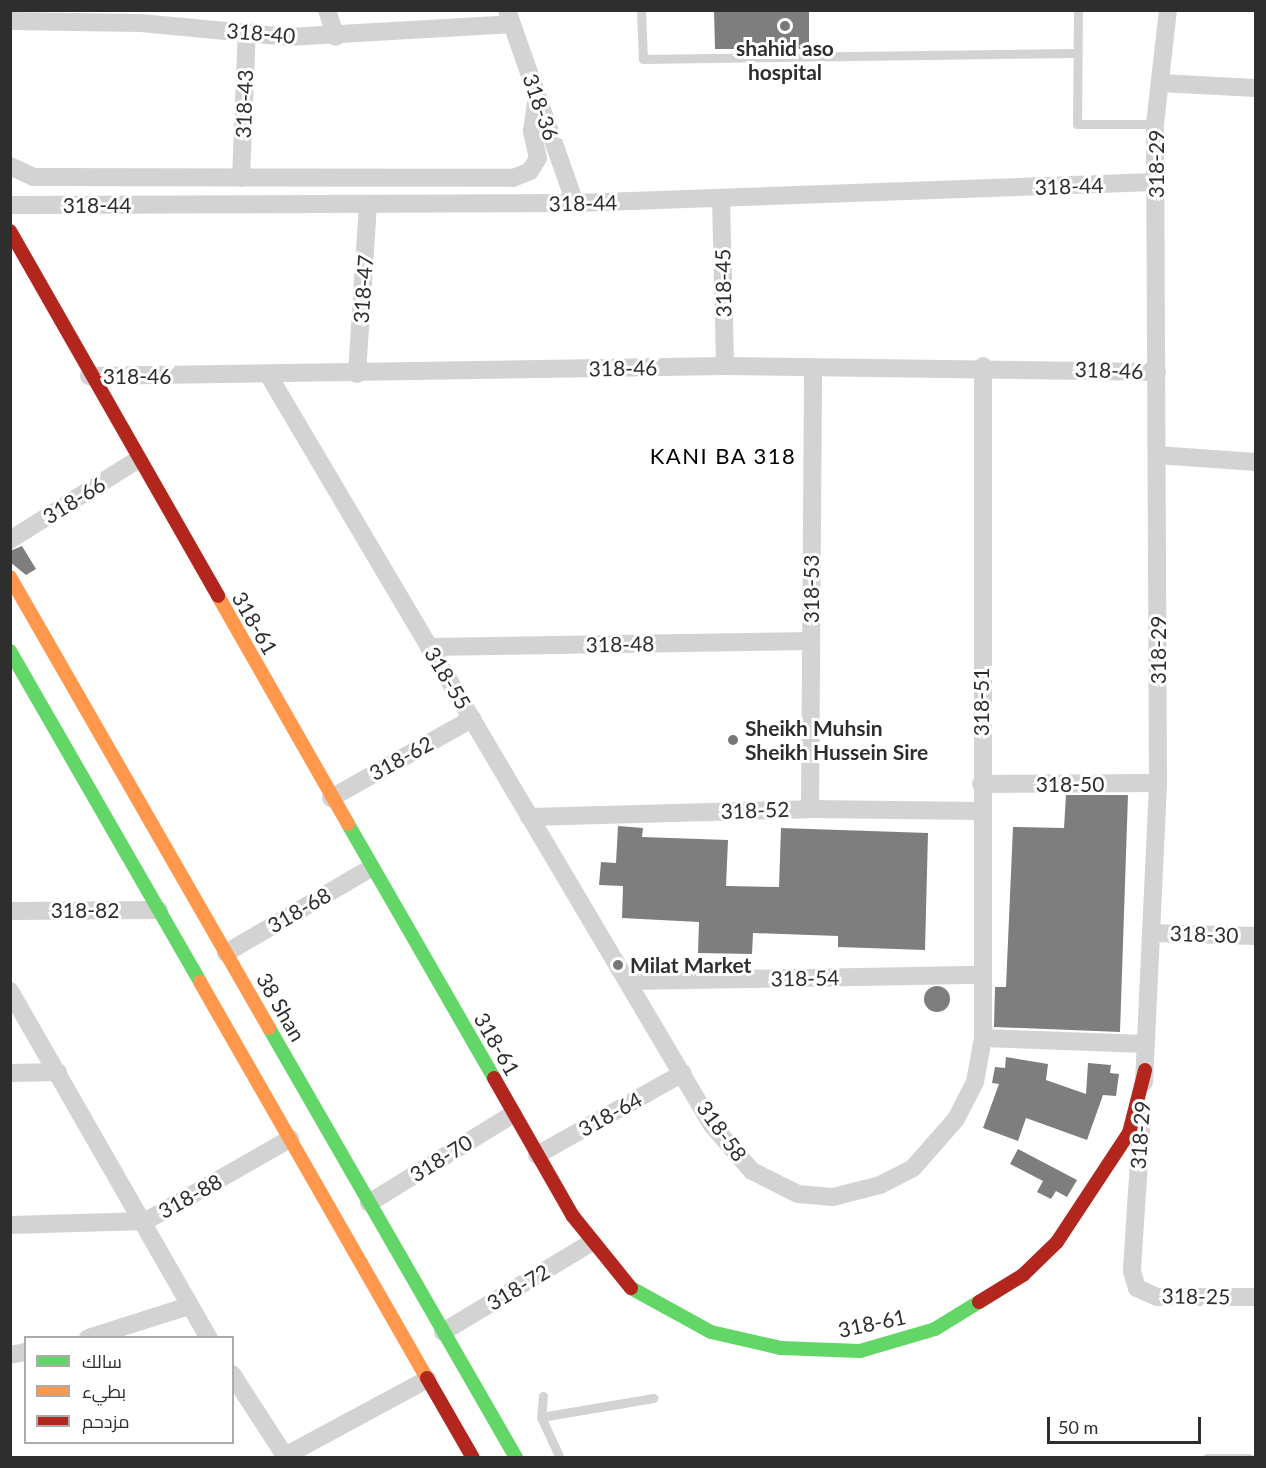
<!DOCTYPE html>
<html>
<head>
<meta charset="utf-8">
<style>
	body { margin:0 }
	#map { position:relative; width:1266px; height:1468px; overflow:hidden; background:#fff; font-family:Lato,Cairo,sans-serif }
	div>[style] { position:absolute }
	.building>* { inset:0; background:#7e7e7e }
	.round { border-radius:50% }
	.lane>* { height:9px; margin:-4.5px; padding:0 4.5px; transform-origin:4.5px; border-radius:4.5px; background:#d3d3d3 }
	.street>* { height:18px; margin:-9px; padding:0 9px; transform-origin:9px; border-radius:9px; background:#d3d3d3 }
	.fast>* { height:14px; margin:-7px; padding:0 7px; transform-origin:7px; border-radius:7px; background:#63d668 }
	.slow>* { height:14px; margin:-7px; padding:0 7px; transform-origin:7px; border-radius:7px; background:#ff974d }
	.jam>* { height:14px; margin:-7px; padding:0 7px; transform-origin:7px; border-radius:7px; background:#b3261e }
	.dots>* { width:16px; height:16px; translate:-50% -50%; box-sizing:border-box; border:3px solid #fff; border-radius:50% }
	span { translate:-50% -50%; white-space:nowrap; text-align:center; line-height:1.15; -webkit-text-stroke:6px #fff; paint-order:stroke }
	.street-label { font-size:21px; color:#2e2e2e }
	.poi-label { font-size:21px; color:#2e2e2e; font-weight:700 }
	.left { translate:0 -50%; text-align:left }
	.neighbourhood-label { font-size:22px; color:#000; letter-spacing:1.5px }
	.frame { position:absolute; inset:0; border:12px solid #2e2e2e; pointer-events:none }
	.legend { position:absolute; left:24px; top:1336px; width:210px; height:108px; box-sizing:border-box; background:#fff; border:2px solid #ababab; margin:0; padding:8px 10px; list-style:none; font-size:18px; color:#2e2e2e }
	.legend li { display:flex; align-items:center; gap:12px; height:30px }
	.legend b { width:30px; border:2px solid #ababab }
	.scale { position:absolute; left:1047px; top:1417px; width:154px; height:27px; box-sizing:border-box; border:3px solid #2e2e2e; border-top:0; padding-left:8px; font-size:18px; line-height:21px; white-space:nowrap; color:#2e2e2e; -webkit-text-stroke:4px #fff; paint-order:stroke }
</style>
</head>
<body>
<div id="map">
	<div class="building">
		<i style="clip-path:polygon(714px 10px,809px 10px,809px 50px,747px 42px,747px 49px,715px 49px)"></i>
		<i style="clip-path:polygon(22px 546px,36px 569px,26px 575px,10px 562px,10px 551px)"></i>
		<i style="clip-path:polygon(1066px 795px,1128px 795px,1120px 1032px,994px 1027px,995px 987px,1006px 987px,1013px 827px,1064px 828px)"></i>
		<i style="clip-path:polygon(618px 826px,643px 828px,642px 837px,728px 840px,726px 886px,779px 887px,781px 828px,928px 833px,925px 950px,838px 947px,838px 936px,753px 933px,752px 954px,698px 953px,699px 922px,622px 918px,623px 886px,599px 885px,601px 862px,616px 863px)"></i>
		<i class="round" style="left:924px;top:986px;width:26px;height:26px"></i>
		<i style="clip-path:polygon(1006px 1057px,1048px 1064px,1046px 1080px,1086px 1094px,1088px 1063px,1111px 1065px,1110px 1073px,1119px 1074px,1116px 1096px,1103px 1095px,1087px 1140px,1026px 1118px,1018px 1141px,983px 1128px,999px 1084px,992px 1083px,995px 1067px,1005px 1068px)"></i>
		<i style="clip-path:polygon(1018px 1149px,1077px 1180px,1067px 1197px,1056px 1191px,1051px 1199px,1037px 1192px,1043px 1181px,1010px 1164px)"></i>
	</div>
	<div class="lane">
		<i style="left:641px;top:10px;width:49px;rotate:87.7deg"></i>
		<i style="left:643px;top:59px;width:434px;rotate:-0.8deg"></i>
		<i style="left:1078px;top:10px;width:114px;rotate:90.5deg"></i>
		<i style="left:1077px;top:124px;width:78px"></i>
		<i style="left:543px;top:1396px;width:21px;rotate:95deg"></i>
		<i style="left:541px;top:1417px;width:45px;rotate:65.1deg"></i>
		<i style="left:541px;top:1417px;width:114px;rotate:-9.6deg"></i>
		<i style="left:1207px;top:1458px;width:42px"></i>
	</div>
	<div class="street">
		<i style="left:327px;top:10px;width:28px;rotate:72deg"></i>
		<i style="left:507px;top:10px;width:205px;rotate:70.6deg"></i>
		<i style="left:10px;top:21px;width:131px;rotate:0.9deg"></i>
		<i style="left:141px;top:23px;width:148px;rotate:5.4deg"></i>
		<i style="left:288px;top:37px;width:224px;rotate:-3.3deg"></i>
		<i style="left:1160px;top:83px;width:96px;rotate:3deg"></i>
		<i style="left:10px;top:166px;width:26px;rotate:25deg"></i>
		<i style="left:34px;top:177px;width:479px;rotate:0.1deg"></i>
		<i style="left:513px;top:178px;width:18px;rotate:-22deg"></i>
		<i style="left:530px;top:171px;width:15px;rotate:-58deg"></i>
		<i style="left:538px;top:158px;width:28px;rotate:-103deg"></i>
		<i style="left:532px;top:131px;width:36px;rotate:-82deg"></i>
		<i style="left:241px;top:178px;width:147px;rotate:-87.7deg"></i>
		<i style="left:721px;top:199px;width:167px;rotate:88.6deg"></i>
		<i style="left:10px;top:205px;width:565px;rotate:-0.2deg"></i>
		<i style="left:575px;top:203px;width:580px;rotate:-2.07deg"></i>
		<i style="left:357px;top:374px;width:170px;rotate:-86.3deg"></i>
		<i style="left:89px;top:376px;width:636px;rotate:-0.9deg"></i>
		<i style="left:725px;top:366px;width:432px;rotate:0.8deg"></i>
		<i style="left:269px;top:376px;width:870px;rotate:59.4deg"></i>
		<i style="left:712px;top:1125px;width:61px;rotate:49deg"></i>
		<i style="left:752px;top:1171px;width:51px;rotate:26.6deg"></i>
		<i style="left:798px;top:1194px;width:35px;rotate:5deg"></i>
		<i style="left:833px;top:1197px;width:49px;rotate:-14.3deg"></i>
		<i style="left:880px;top:1185px;width:37px;rotate:-27deg"></i>
		<i style="left:913px;top:1168px;width:65px;rotate:-48.7deg"></i>
		<i style="left:956px;top:1119px;width:42px;rotate:-62.8deg"></i>
		<i style="left:975px;top:1082px;width:45px;rotate:-79.7deg"></i>
		<i style="left:983px;top:1038px;width:163px;rotate:2.1deg"></i>
		<i style="left:1157px;top:455px;width:99px;rotate:4deg"></i>
		<i style="left:10px;top:540px;width:150px;rotate:-32.2deg"></i>
		<i style="left:429px;top:647px;width:382px;rotate:-0.9deg"></i>
		<i style="left:981px;top:784px;width:177px;rotate:-0.3deg"></i>
		<i style="left:331px;top:798px;width:162px;rotate:-29.3deg"></i>
		<i style="left:810px;top:809px;width:441px;rotate:-89.6deg"></i>
		<i style="left:529px;top:817px;width:281px;rotate:-1.6deg"></i>
		<i style="left:810px;top:809px;width:171px;rotate:0.7deg"></i>
		<i style="left:10px;top:911px;width:149px;rotate:-0.4deg"></i>
		<i style="left:1152px;top:933px;width:104px;rotate:1.7deg"></i>
		<i style="left:226px;top:953px;width:168px;rotate:-30.4deg"></i>
		<i style="left:628px;top:981px;width:354px;rotate:-1deg"></i>
		<i style="left:10px;top:991px;width:400px;rotate:60.2deg"></i>
		<i style="left:983px;top:1038px;width:672px;rotate:-90deg"></i>
		<i style="left:10px;top:1073px;width:48px;rotate:-1.2deg"></i>
		<i style="left:1144px;top:1082px;width:299px;rotate:-87.3deg"></i>
		<i style="left:1158px;top:783px;width:659px;rotate:-90.26deg"></i>
		<i style="left:1155px;top:124px;width:115px;rotate:-83.5deg"></i>
		<i style="left:1142px;top:1115px;width:156px;rotate:93.7deg"></i>
		<i style="left:1132px;top:1271px;width:18px;rotate:74deg"></i>
		<i style="left:1137px;top:1288px;width:22px;rotate:24deg"></i>
		<i style="left:1157px;top:1297px;width:99px"></i>
		<i style="left:537px;top:1155px;width:167px;rotate:-29.3deg"></i>
		<i style="left:369px;top:1203px;width:169px;rotate:-31.7deg"></i>
		<i style="left:10px;top:1225px;width:136px;rotate:-1.7deg"></i>
		<i style="left:146px;top:1221px;width:166px;rotate:-29.7deg"></i>
		<i style="left:443px;top:1332px;width:174px;rotate:-31.1deg"></i>
		<i style="left:88px;top:1338px;width:106px;rotate:-17.6deg"></i>
		<i style="left:10px;top:1355px;width:16px;rotate:-11deg"></i>
		<i style="left:232px;top:1374px;width:98px;rotate:57.1deg"></i>
		<i style="left:285px;top:1456px;width:162px;rotate:-28.3deg"></i>
	</div>
	<div class="fast">
		<i style="left:10px;top:651px;width:382px;rotate:60.1deg"></i>
		<i style="left:348px;top:824px;width:293px;rotate:60.1deg"></i>
		<i style="left:269px;top:1028px;width:496px;rotate:60.1deg"></i>
		<i style="left:631px;top:1288px;width:91px;rotate:28.8deg"></i>
		<i style="left:711px;top:1332px;width:72px;rotate:12.9deg"></i>
		<i style="left:781px;top:1348px;width:79px;rotate:2.2deg"></i>
		<i style="left:860px;top:1351px;width:78px;rotate:-16.3deg"></i>
		<i style="left:935px;top:1329px;width:52px;rotate:-31.5deg"></i>
	</div>
	<div class="slow">
		<i style="left:10px;top:577px;width:520px;rotate:60.13deg"></i>
		<i style="left:218px;top:596px;width:262px;rotate:60.3deg"></i>
		<i style="left:200px;top:982px;width:456px;rotate:60.2deg"></i>
	</div>
	<div class="jam">
		<i style="left:10px;top:231px;width:420px;rotate:60.3deg"></i>
		<i style="left:494px;top:1078px;width:158px;rotate:60.3deg"></i>
		<i style="left:572px;top:1215px;width:94px;rotate:51.1deg"></i>
		<i style="left:979px;top:1302px;width:52px;rotate:-31.5deg"></i>
		<i style="left:1023px;top:1275px;width:47px;rotate:-44.1deg"></i>
		<i style="left:1057px;top:1242px;width:131px;rotate:-56.6deg"></i>
		<i style="left:1129px;top:1133px;width:65px;rotate:-75.7deg"></i>
		<i style="left:427px;top:1378px;width:92px;rotate:60.1deg"></i>
	</div>
	<div class="dots">
		<i style="left:785px;top:26px;background:#777"></i>
		<i style="left:733px;top:740px;background:#777"></i>
		<i style="left:618px;top:965px;background:#777"></i>
	</div>
	<div class="street-label">
		<span style="left:261px;top:33px;rotate:5deg">318-40</span>
		<span style="left:244px;top:104px;rotate:-88deg">318-43</span>
		<span style="left:541px;top:107px;rotate:71deg">318-36</span>
		<span style="left:1156px;top:164px;rotate:-90deg">318-29</span>
		<span style="left:1069px;top:186px;rotate:-2deg">318-44</span>
		<span style="left:583px;top:203px;rotate:-1deg">318-44</span>
		<span style="left:97px;top:205px">318-44</span>
		<span style="left:723px;top:283px;rotate:-91deg">318-45</span>
		<span style="left:363px;top:289px;rotate:-86deg">318-47</span>
		<span style="left:623px;top:368px;rotate:-1deg">318-46</span>
		<span style="left:1109px;top:370px;rotate:2deg">318-46</span>
		<span style="left:137px;top:376px">318-46</span>
		<span style="left:74px;top:500px;rotate:-32deg">318-66</span>
		<span style="left:811px;top:589px;rotate:-90deg">318-53</span>
		<span style="left:255px;top:623px;rotate:60deg">318-61</span>
		<span style="left:620px;top:644px;rotate:-1deg">318-48</span>
		<span style="left:1158px;top:650px;rotate:-90deg">318-29</span>
		<span style="left:448px;top:678px;rotate:59deg">318-55</span>
		<span style="left:981px;top:702px;rotate:-90deg">318-51</span>
		<span style="left:401px;top:758px;rotate:-29deg">318-62</span>
		<span style="left:1070px;top:784px">318-50</span>
		<span style="left:755px;top:810px;rotate:-2deg">318-52</span>
		<span style="left:85px;top:910px">318-82</span>
		<span style="left:299px;top:910px;rotate:-30deg">318-68</span>
		<span style="left:1204px;top:934px;rotate:2deg">318-30</span>
		<span style="left:805px;top:978px;rotate:-1deg">318-54</span>
		<span style="left:281px;top:1007px;rotate:60deg">38 Shan</span>
		<span style="left:497px;top:1044px;rotate:60deg">318-61</span>
		<span style="left:610px;top:1114px;rotate:-29deg">318-64</span>
		<span style="left:722px;top:1131px;rotate:54deg">318-58</span>
		<span style="left:1140px;top:1135px;rotate:-86deg">318-29</span>
		<span style="left:441px;top:1158px;rotate:-32deg">318-70</span>
		<span style="left:190px;top:1196px;rotate:-29deg">318-88</span>
		<span style="left:518px;top:1287px;rotate:-31deg">318-72</span>
		<span style="left:1196px;top:1296px;rotate:1deg">318-25</span>
		<span style="left:872px;top:1323px;rotate:-12deg">318-61</span>
	</div>
	<div class="poi-label">
		<span style="left:785px;top:60px">shahid aso<br>hospital</span>
		<span class="left" style="left:745px;top:740px">Sheikh Muhsin<br>Sheikh Hussein Sire</span>
		<span class="left" style="left:630px;top:965px">Milat Market</span>
	</div>
	<div class="neighbourhood-label">
		<span style="left:723px;top:456px">KANI BA 318</span>
	</div>
	<div class="frame"></div>
	<ul class="legend">
	<li><b style="height:8px;background:#63d668"></b>سالك</li>
	<li><b style="height:8px;background:#ff974d"></b>بطيء</li>
	<li><b style="height:8px;background:#b3261e"></b>مزدحم</li>
	</ul>
	<div class="scale">50 m</div>
</div>
</body>
</html>
